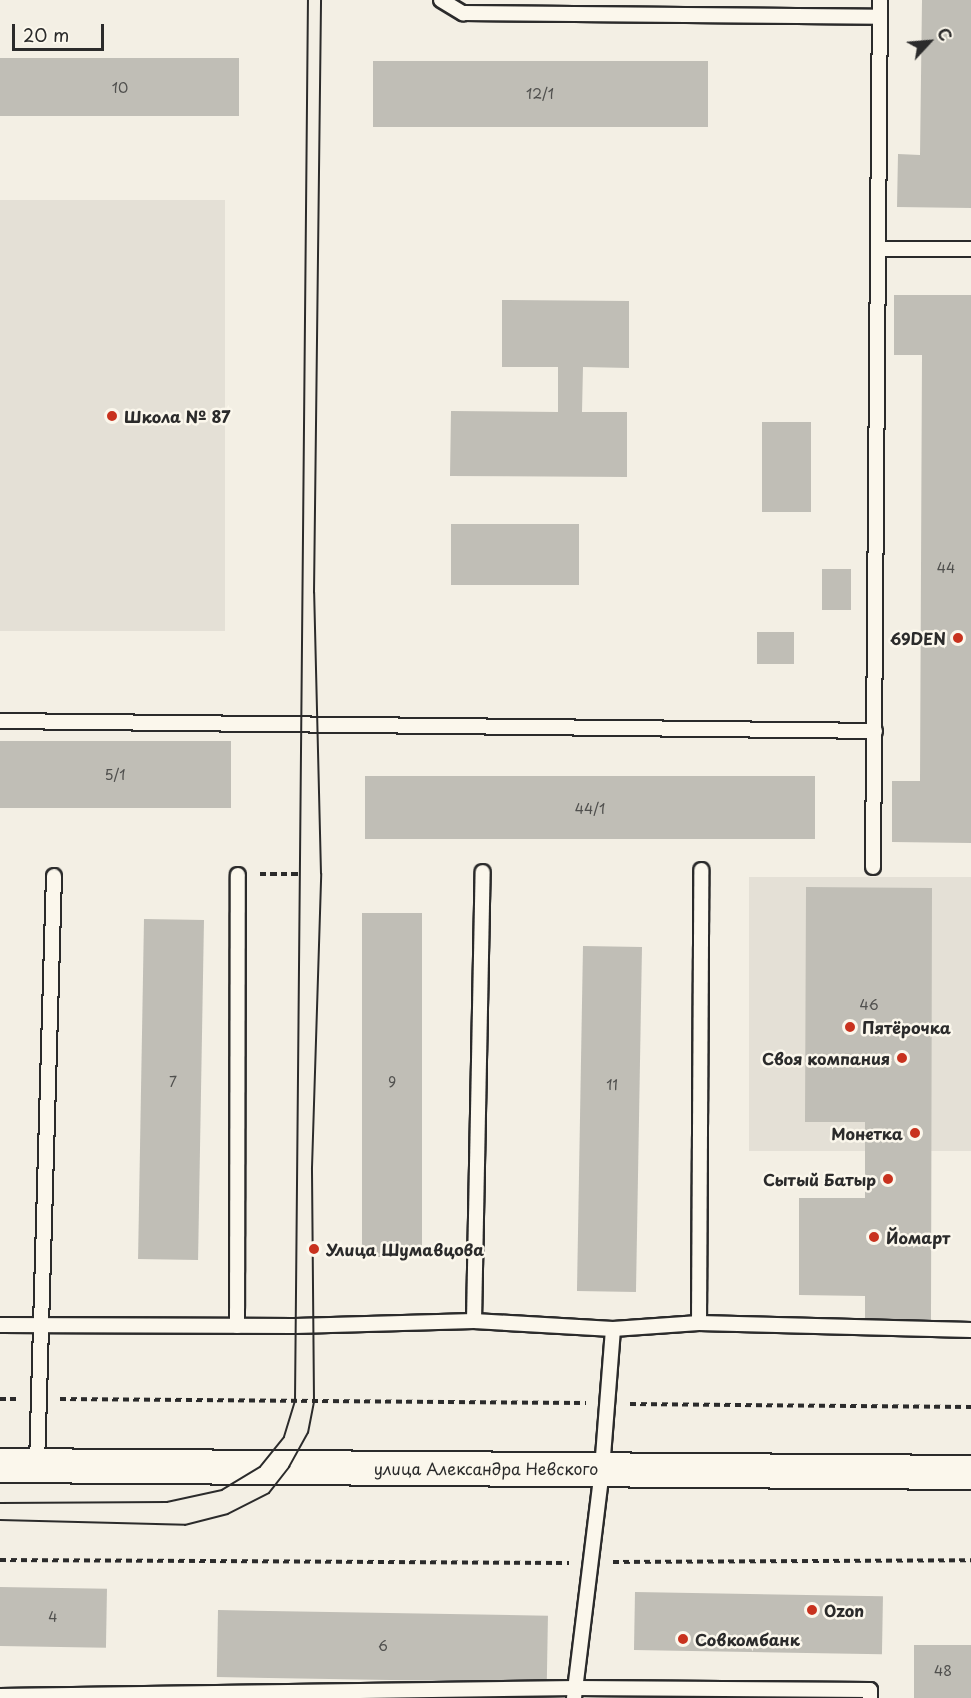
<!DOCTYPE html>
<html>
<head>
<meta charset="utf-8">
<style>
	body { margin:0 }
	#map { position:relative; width:971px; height:1698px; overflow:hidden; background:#f3efe4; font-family:"Playpen Sans",sans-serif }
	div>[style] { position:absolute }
	.built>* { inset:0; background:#e4e0d6; transform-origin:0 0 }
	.building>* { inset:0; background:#c0beb6; transform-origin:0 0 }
	.path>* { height:4px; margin-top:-2px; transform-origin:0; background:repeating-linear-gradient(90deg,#2b2b2b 0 6px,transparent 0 10.5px) }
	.roads { filter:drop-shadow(2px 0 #2b2b2b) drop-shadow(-2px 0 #2b2b2b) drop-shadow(0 2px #2b2b2b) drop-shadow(0 -2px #2b2b2b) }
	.lane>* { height:14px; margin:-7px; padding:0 7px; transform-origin:7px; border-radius:7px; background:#fbf7ec }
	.primary>* { height:33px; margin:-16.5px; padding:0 16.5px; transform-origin:16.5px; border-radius:16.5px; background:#fbf7ec }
	.tram>* { height:1.5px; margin:-0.75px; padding:0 0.75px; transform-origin:0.75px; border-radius:0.75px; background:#2b2b2b }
	.dots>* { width:16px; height:16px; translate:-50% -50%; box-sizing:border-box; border:3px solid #fbf7ec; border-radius:50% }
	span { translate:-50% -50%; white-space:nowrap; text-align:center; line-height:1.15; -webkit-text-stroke:5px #fbf7ec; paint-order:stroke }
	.number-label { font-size:14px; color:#50504e }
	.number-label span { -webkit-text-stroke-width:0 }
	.poi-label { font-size:16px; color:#2b2b2b; font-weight:700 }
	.left { translate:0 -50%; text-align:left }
	.right { translate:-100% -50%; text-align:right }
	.street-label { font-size:16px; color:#2b2b2b }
	.north { position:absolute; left:899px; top:12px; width:60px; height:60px; -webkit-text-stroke:4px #fbf7ec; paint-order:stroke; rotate:64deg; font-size:16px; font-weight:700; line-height:24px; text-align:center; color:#2b2b2b }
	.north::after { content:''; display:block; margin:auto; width:21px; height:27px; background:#2b2b2b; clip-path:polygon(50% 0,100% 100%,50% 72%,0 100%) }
	.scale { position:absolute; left:12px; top:24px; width:92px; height:27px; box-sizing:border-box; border:3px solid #2b2b2b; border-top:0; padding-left:8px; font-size:18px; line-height:21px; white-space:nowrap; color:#2b2b2b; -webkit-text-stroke:4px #fbf7ec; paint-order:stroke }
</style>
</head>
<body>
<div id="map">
	<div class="built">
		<i style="left:0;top:200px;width:225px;height:431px"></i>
		<i style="left:749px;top:877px;width:222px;height:274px"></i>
	</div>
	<div class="building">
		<i style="clip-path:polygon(922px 0,971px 0,971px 208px,897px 207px,898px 154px,920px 155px)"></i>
		<i style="left:0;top:58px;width:239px;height:58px"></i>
		<i style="left:373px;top:61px;width:335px;height:66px"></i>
		<i style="clip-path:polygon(894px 295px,971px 295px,971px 843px,892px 842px,892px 781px,920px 781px,922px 355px,894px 355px)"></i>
		<i style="clip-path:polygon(502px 300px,629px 301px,629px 368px,583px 367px,582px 412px,627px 412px,627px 477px,450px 476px,451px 411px,558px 412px,558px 367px,502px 367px)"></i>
		<i style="left:762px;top:422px;width:49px;height:90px"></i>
		<i style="left:451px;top:524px;width:128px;height:61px"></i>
		<i style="left:822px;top:569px;width:29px;height:41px"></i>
		<i style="left:757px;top:632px;width:37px;height:32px"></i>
		<i style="left:0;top:741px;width:231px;height:67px"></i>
		<i style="left:365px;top:776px;width:450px;height:63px"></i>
		<i style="clip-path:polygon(806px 887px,932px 888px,931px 1322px,865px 1322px,865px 1296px,799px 1295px,799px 1198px,865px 1198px,865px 1122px,805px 1122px)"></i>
		<i style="left:362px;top:913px;width:60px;height:344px"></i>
		<i style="left:144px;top:919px;width:60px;height:340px;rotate:1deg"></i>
		<i style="left:583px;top:946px;width:59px;height:345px;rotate:1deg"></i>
		<i style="left:0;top:1587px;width:107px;height:59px;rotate:1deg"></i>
		<i style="left:635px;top:1592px;width:248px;height:58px;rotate:1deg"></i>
		<i style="left:218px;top:1610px;width:330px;height:67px;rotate:1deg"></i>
		<i style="left:914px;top:1645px;width:57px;height:53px"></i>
	</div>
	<div class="path">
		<i style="left:260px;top:874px;width:40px"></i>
		<i style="left:0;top:1399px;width:16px"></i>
		<i style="left:60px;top:1399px;width:526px;rotate:0.44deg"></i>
		<i style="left:630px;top:1404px;width:341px;rotate:0.5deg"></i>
		<i style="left:0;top:1560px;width:569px;rotate:0.3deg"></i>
		<i style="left:613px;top:1562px;width:358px;rotate:-0.3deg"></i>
	</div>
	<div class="roads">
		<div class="lane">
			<i style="left:441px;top:0;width:26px;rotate:31deg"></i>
			<i style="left:463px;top:13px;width:417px;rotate:0.5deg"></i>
			<i style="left:878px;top:249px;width:93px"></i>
			<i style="left:0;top:721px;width:875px;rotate:0.65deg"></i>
			<i style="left:873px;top:867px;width:867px;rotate:-89.54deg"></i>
			<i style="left:474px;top:1321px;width:449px;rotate:-88.9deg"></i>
			<i style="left:699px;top:1323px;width:453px;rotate:-89.7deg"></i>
			<i style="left:0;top:1325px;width:295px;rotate:0.2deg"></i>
			<i style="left:295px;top:1326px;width:179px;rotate:-1.6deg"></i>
			<i style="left:474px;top:1321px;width:139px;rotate:3.3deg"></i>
			<i style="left:613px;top:1329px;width:86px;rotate:-4deg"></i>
			<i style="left:699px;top:1323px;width:272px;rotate:1.5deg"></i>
			<i style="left:237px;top:1326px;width:451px;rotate:-89.9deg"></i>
			<i style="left:37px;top:1465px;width:589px;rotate:-88.35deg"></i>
			<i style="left:0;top:1696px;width:576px;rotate:-0.8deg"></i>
			<i style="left:576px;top:1688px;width:294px;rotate:0.4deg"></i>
			<i style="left:870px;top:1690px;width:8px;rotate:90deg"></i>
			<i style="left:574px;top:1698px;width:231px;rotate:-83deg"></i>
			<i style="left:602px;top:1469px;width:140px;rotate:-85.5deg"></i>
		</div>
		<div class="primary">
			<i style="left:0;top:1465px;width:971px;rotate:0.41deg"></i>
		</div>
	</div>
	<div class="tram">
		<i style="left:0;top:1503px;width:167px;rotate:-0.3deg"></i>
		<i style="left:167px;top:1502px;width:56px;rotate:-12.3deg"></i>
		<i style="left:222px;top:1490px;width:44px;rotate:-31.2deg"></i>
		<i style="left:260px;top:1467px;width:38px;rotate:-51deg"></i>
		<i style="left:284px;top:1437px;width:38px;rotate:-73deg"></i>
		<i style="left:295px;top:1401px;width:1401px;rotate:-89.47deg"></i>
		<i style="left:0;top:1520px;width:185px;rotate:1.5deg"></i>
		<i style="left:185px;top:1525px;width:44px;rotate:-14.3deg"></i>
		<i style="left:228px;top:1514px;width:46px;rotate:-27.1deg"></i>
		<i style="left:269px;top:1493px;width:33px;rotate:-52deg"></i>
		<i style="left:289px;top:1467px;width:39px;rotate:-61deg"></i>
		<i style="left:308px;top:1433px;width:33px;rotate:-79deg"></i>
		<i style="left:314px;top:1401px;width:233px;rotate:-90.5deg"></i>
		<i style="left:312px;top:1168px;width:294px;rotate:-88.2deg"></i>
		<i style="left:321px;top:874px;width:281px;rotate:-91.4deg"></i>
		<i style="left:314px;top:593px;width:593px;rotate:-89.32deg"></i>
	</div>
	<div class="dots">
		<i style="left:112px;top:416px;background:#c8321e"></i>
		<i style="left:958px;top:638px;background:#c8321e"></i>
		<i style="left:850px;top:1027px;background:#c8321e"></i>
		<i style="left:902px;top:1058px;background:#c8321e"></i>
		<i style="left:915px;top:1133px;background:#c8321e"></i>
		<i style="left:888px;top:1179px;background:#c8321e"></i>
		<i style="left:874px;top:1237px;background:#c8321e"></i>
		<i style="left:314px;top:1249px;background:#c8321e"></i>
		<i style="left:812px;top:1610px;background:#c8321e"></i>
		<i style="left:683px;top:1639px;background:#c8321e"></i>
	</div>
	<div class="number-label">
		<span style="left:120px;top:88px">10</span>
		<span style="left:540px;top:94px">12/1</span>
		<span style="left:946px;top:568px">44</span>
		<span style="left:115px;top:775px">5/1</span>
		<span style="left:590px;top:809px">44/1</span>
		<span style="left:869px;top:1005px">46</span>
		<span style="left:173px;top:1082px">7</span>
		<span style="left:392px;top:1082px">9</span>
		<span style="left:612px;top:1085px">11</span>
		<span style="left:53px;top:1617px">4</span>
		<span style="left:383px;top:1646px">6</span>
		<span style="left:943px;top:1671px">48</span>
	</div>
	<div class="poi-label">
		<span class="left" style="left:124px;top:416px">Школа № 87</span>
		<span class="right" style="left:946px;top:638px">69DEN</span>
		<span class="left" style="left:862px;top:1027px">Пятёрочка</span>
		<span class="right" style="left:890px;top:1058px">Своя компания</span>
		<span class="right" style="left:903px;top:1133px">Монетка</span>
		<span class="right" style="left:876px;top:1179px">Сытый Батыр</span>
		<span class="left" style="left:886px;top:1237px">Йомарт</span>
		<span class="left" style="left:326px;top:1249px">Улица Шумавцова</span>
		<span class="left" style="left:824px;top:1610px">Ozon</span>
		<span class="left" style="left:695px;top:1639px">Совкомбанк</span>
	</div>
	<div class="street-label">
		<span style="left:486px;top:1468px">улица Александра Невского</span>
	</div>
	<div class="north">С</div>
	<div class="scale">20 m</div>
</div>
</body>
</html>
